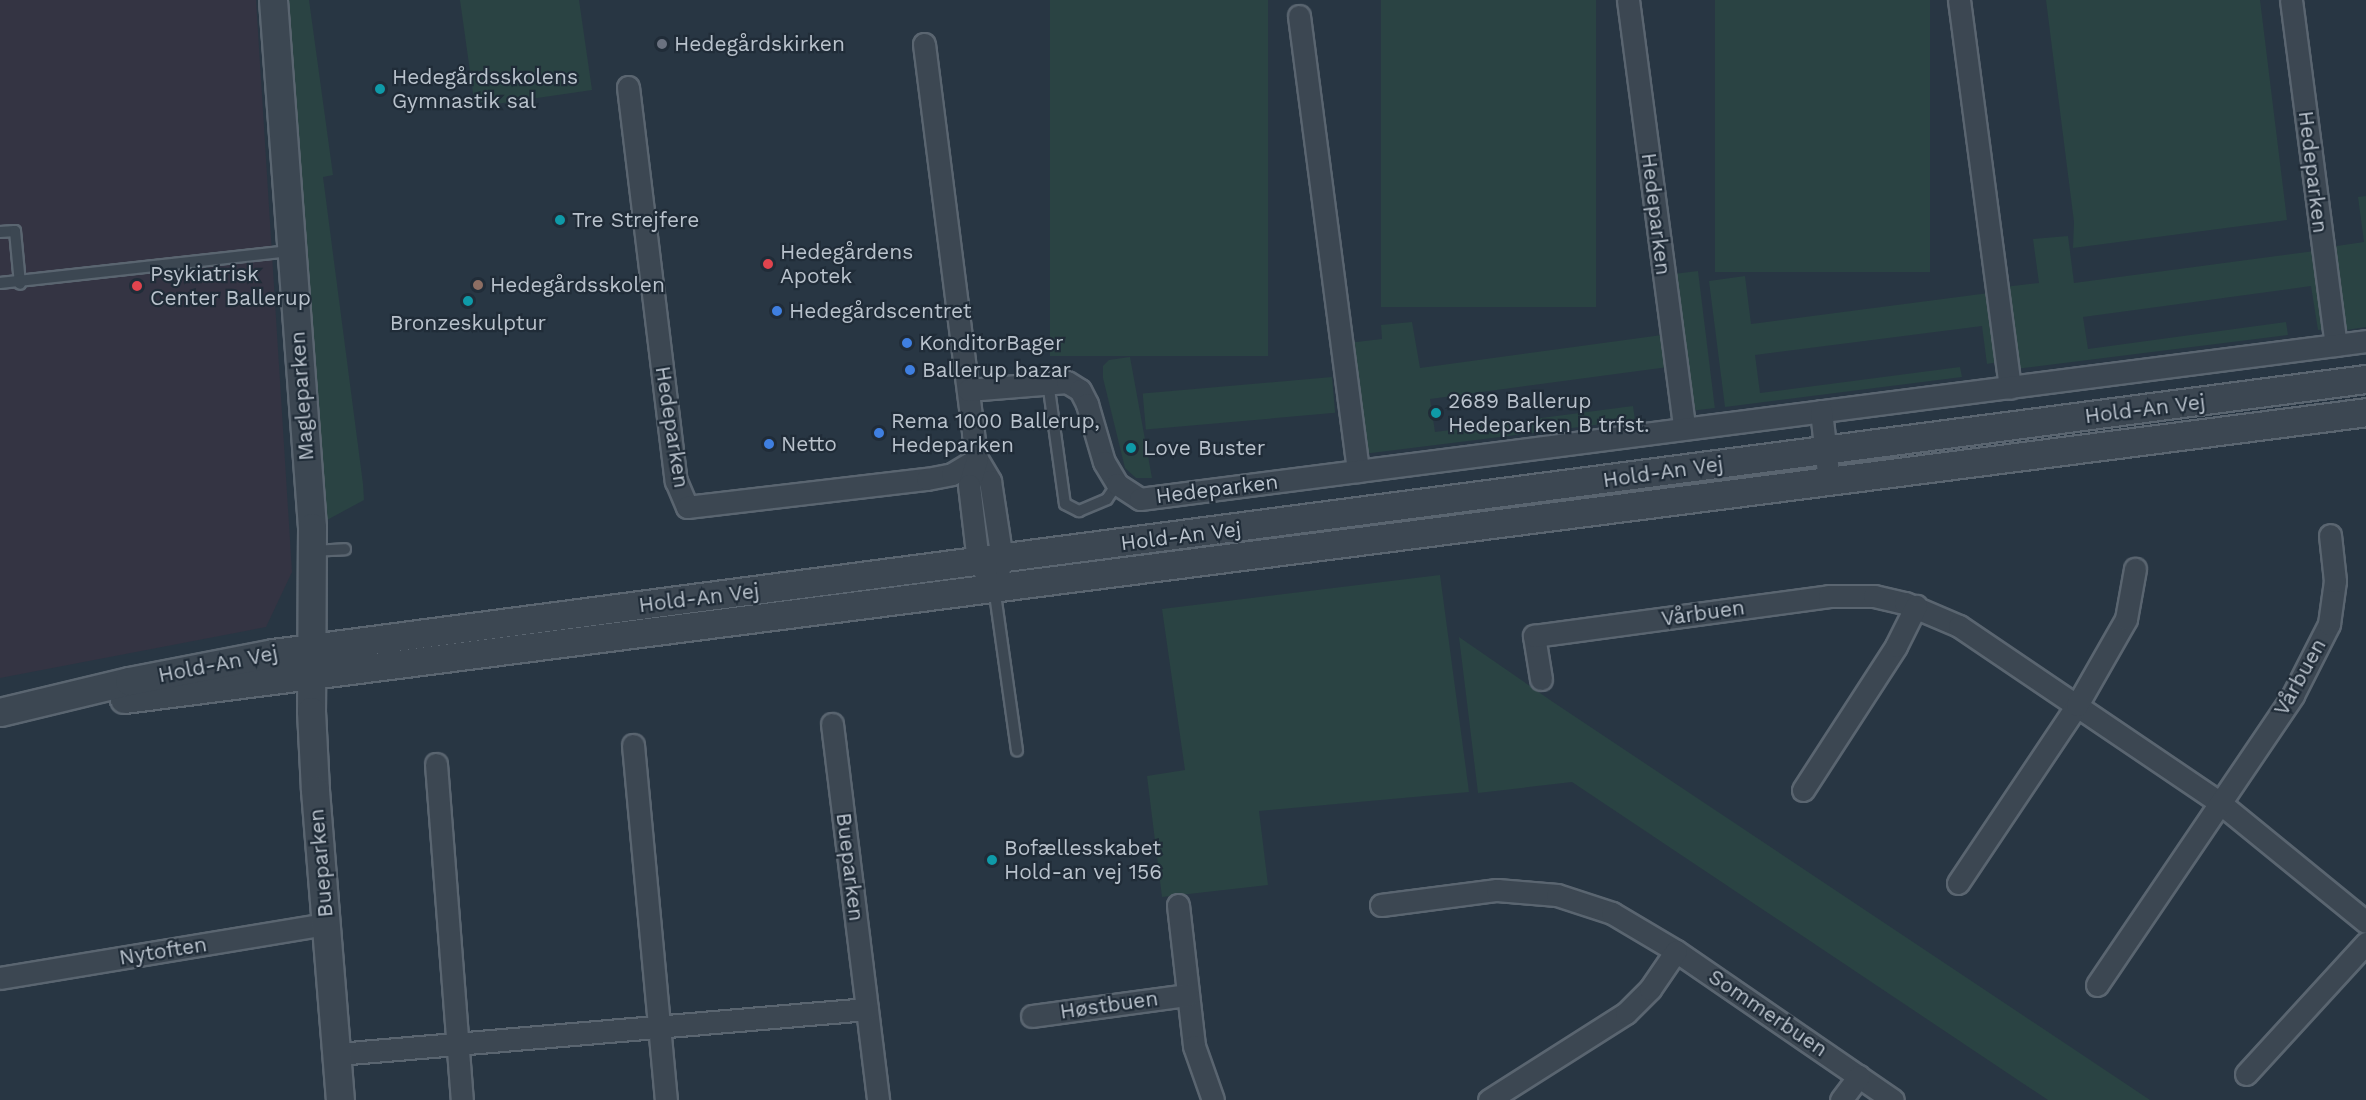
<!DOCTYPE html>
<html>
<head>
<meta charset="utf-8">
<style>
	body { margin:0 }
	#map { position:relative; width:2366px; height:1100px; overflow:hidden; background:#283643; font-family:"Work Sans",sans-serif }
	div>[style] { position:absolute }
	.medical>* { inset:0; background:#343443 }
	.green>* { inset:0; background:#2a4343; transform-origin:0 0 }
	.roads { filter:drop-shadow(2px 0 #5a6570) drop-shadow(-2px 0 #5a6570) drop-shadow(0 2px #5a6570) drop-shadow(0 -2px #5a6570) }
	.service>* { height:10px; margin:-5px; padding:0 5px; transform-origin:5px; border-radius:5px; background:#3c4752 }
	.minor>* { height:21px; margin:-10.5px; padding:0 10.5px; transform-origin:10.5px; border-radius:10.5px; background:#3c4752 }
	.tertiary>* { height:27px; margin:-13.5px; padding:0 13.5px; transform-origin:13.5px; border-radius:13.5px; background:#3c4752 }
	.dots>* { width:16px; height:16px; translate:-50% -50%; box-sizing:border-box; border:3px solid #202c38; border-radius:50% }
	span { translate:-50% -50%; white-space:nowrap; text-align:center; line-height:1.15; -webkit-text-stroke:4.5px #202c38; paint-order:stroke }
	.poi-label { font-size:21px; color:#b9c2cc }
	.left { translate:0 -50%; text-align:left }
	.street-label { font-size:21px; color:#b9c2cc }
</style>
</head>
<body>
<div id="map">
	<div class="medical">
		<i style="clip-path:polygon(0 0,256px 0,292px 572px,266px 627px,0 678px)"></i>
	</div>
	<div class="green">
		<i style="clip-path:polygon(287px 0,309px 0,333px 175px,323px 177px,363px 484px,364px 500px,327px 520px)"></i>
		<i style="clip-path:polygon(460px 0,579px 0,592px 90px,475px 107px)"></i>
		<i style="left:1050px;top:0;width:218px;height:356px"></i>
		<i style="left:1381px;top:0;width:215px;height:307px"></i>
		<i style="left:1715px;top:0;width:215px;height:272px"></i>
		<i style="clip-path:polygon(2046px 0,2260px 0,2287px 220px,2073px 248px,2074px 222px)"></i>
		<i style="clip-path:polygon(2366px 196px,2366px 327px,2340px 331px,2330px 247px,2364px 242px,2358px 197px)"></i>
		<i style="clip-path:polygon(2068px 236px,2074px 283px,2315px 251px,2326px 329px,2318px 330px,2311px 286px,2083px 317px,2088px 349px,2286px 322px,2288px 335px,2015px 369px,2004px 287px,2039px 283px,2033px 239px)"></i>
		<i style="left:1698px;top:271px;width:138px;height:27px;rotate:83deg"></i>
		<i style="clip-path:polygon(1745px 276px,1751px 324px,1989px 293px,1998px 362px,1987px 364px,1982px 326px,1755px 355px,1760px 393px,1960px 367px,1962px 377px,1725px 407px,1709px 281px)"></i>
		<i style="clip-path:polygon(1412px 322px,1420px 368px,1662px 335px,1668px 367px,1430px 399px,1435px 432px,1633px 406px,1635px 420px,1363px 454px,1348px 343px,1382px 339px,1381px 325px)"></i>
		<i style="clip-path:polygon(1130px 357px,1152px 478px,1136px 478px,1125px 468px,1103px 378px,1103px 366px,1109px 360px)"></i>
		<i style="left:1332px;top:377px;width:36px;height:190px;rotate:85deg"></i>
		<i style="clip-path:polygon(1440px 575px,1469px 792px,1259px 811px,1268px 885px,1162px 897px,1147px 776px,1185px 770px,1162px 609px)"></i>
		<i style="clip-path:polygon(1459px 637px,1553px 702px,2150px 1100px,2048px 1100px,1572px 782px,1478px 793px)"></i>
	</div>
	<div class="roads">
		<div class="service">
			<i style="left:0;top:232px;width:15px;rotate:-4deg"></i>
			<i style="left:15px;top:231px;width:53px;rotate:84.6deg"></i>
			<i style="left:0;top:283px;width:294px;rotate:-6.3deg"></i>
			<i style="left:1048px;top:382px;width:123px;rotate:82.1deg"></i>
			<i style="left:1065px;top:504px;width:16px;rotate:27deg"></i>
			<i style="left:1079px;top:511px;width:30px;rotate:-23deg"></i>
			<i style="left:1107px;top:499px;width:18px;rotate:-56deg"></i>
			<i style="left:312px;top:551px;width:33px;rotate:-3deg"></i>
			<i style="left:994px;top:587px;width:165px;rotate:82deg"></i>
		</div>
		<div class="minor">
			<i style="left:1628px;top:0;width:431px;rotate:82.5deg"></i>
			<i style="left:1959px;top:0;width:391px;rotate:82.5deg"></i>
			<i style="left:2291px;top:0;width:348px;rotate:82.6deg"></i>
			<i style="left:1299px;top:16px;width:459px;rotate:82.6deg"></i>
			<i style="left:924px;top:44px;width:393px;rotate:82.8deg"></i>
			<i style="left:973px;top:434px;width:25px;rotate:81deg"></i>
			<i style="left:977px;top:459px;width:26px;rotate:59deg"></i>
			<i style="left:990px;top:481px;width:79px;rotate:81.3deg"></i>
			<i style="left:1002px;top:559px;width:28px;rotate:107deg"></i>
			<i style="left:628px;top:87px;width:397px;rotate:83.1deg"></i>
			<i style="left:676px;top:481px;width:28px;rotate:67deg"></i>
			<i style="left:687px;top:507px;width:242px;rotate:-6.7deg"></i>
			<i style="left:927px;top:479px;width:25px;rotate:-11deg"></i>
			<i style="left:952px;top:474px;width:29px;rotate:-31deg"></i>
			<i style="left:968px;top:390px;width:99px;rotate:-4.6deg"></i>
			<i style="left:1067px;top:382px;width:15px;rotate:32deg"></i>
			<i style="left:1080px;top:390px;width:16px;rotate:63deg"></i>
			<i style="left:1087px;top:404px;width:60px;rotate:73.7deg"></i>
			<i style="left:1104px;top:462px;width:26px;rotate:59deg"></i>
			<i style="left:1117px;top:484px;width:27px;rotate:33deg"></i>
			<i style="left:1140px;top:499px;width:1236px;rotate:-7.34deg"></i>
			<i style="left:1821px;top:411px;width:70px;rotate:83.5deg"></i>
			<i style="left:977px;top:459px;width:27px;rotate:107deg"></i>
			<i style="left:969px;top:485px;width:78px;rotate:83.3deg"></i>
			<i style="left:978px;top:562px;width:14px;rotate:54deg"></i>
			<i style="left:1541px;top:679px;width:44px;rotate:-99.2deg"></i>
			<i style="left:1534px;top:636px;width:298px;rotate:-7.7deg"></i>
			<i style="left:1829px;top:596px;width:45px"></i>
			<i style="left:1874px;top:596px;width:32px;rotate:13deg"></i>
			<i style="left:1905px;top:603px;width:59px;rotate:23.1deg"></i>
			<i style="left:1959px;top:626px;width:315px;rotate:34.1deg"></i>
			<i style="left:2220px;top:803px;width:188px;rotate:39.2deg"></i>
			<i style="left:832px;top:724px;width:379px;rotate:83deg"></i>
			<i style="left:633px;top:745px;width:357px;rotate:84.7deg"></i>
			<i style="left:436px;top:764px;width:337px;rotate:85.6deg"></i>
			<i style="left:1803px;top:790px;width:171px;rotate:-57.1deg"></i>
			<i style="left:1896px;top:646px;width:45px;rotate:-63.4deg"></i>
			<i style="left:1958px;top:883px;width:214px;rotate:-56.2deg"></i>
			<i style="left:2077px;top:705px;width:99px;rotate:-60.3deg"></i>
			<i style="left:2126px;top:619px;width:51px;rotate:-79.8deg"></i>
			<i style="left:1178px;top:905px;width:142px;rotate:83.5deg"></i>
			<i style="left:1194px;top:1046px;width:57px;rotate:70.6deg"></i>
			<i style="left:1381px;top:905px;width:117px;rotate:-7.4deg"></i>
			<i style="left:1497px;top:890px;width:60px;rotate:4.8deg"></i>
			<i style="left:1557px;top:895px;width:58px;rotate:18.1deg"></i>
			<i style="left:1612px;top:913px;width:74px;rotate:30.7deg"></i>
			<i style="left:1676px;top:951px;width:263px;rotate:34.5deg"></i>
			<i style="left:0;top:978px;width:331px;rotate:-9.4deg"></i>
			<i style="left:2097px;top:985px;width:350px;rotate:-55.9deg"></i>
			<i style="left:2293px;top:695px;width:80px;rotate:-63.1deg"></i>
			<i style="left:2329px;top:624px;width:43px;rotate:-82.1deg"></i>
			<i style="left:2335px;top:581px;width:46px;rotate:-96.2deg"></i>
			<i style="left:1032px;top:1016px;width:156px;rotate:-7.7deg"></i>
			<i style="left:338px;top:1054px;width:531px;rotate:-4.86deg"></i>
			<i style="left:2246px;top:1074px;width:178px;rotate:-47.5deg"></i>
			<i style="left:1489px;top:1100px;width:162px;rotate:-32.4deg"></i>
			<i style="left:1626px;top:1013px;width:34px;rotate:-45deg"></i>
			<i style="left:1650px;top:989px;width:46px;rotate:-55.6deg"></i>
			<i style="left:1841px;top:1100px;width:30px;rotate:-53deg"></i>
		</div>
		<div class="tertiary">
			<i style="left:273px;top:0;width:528px;rotate:85.77deg"></i>
			<i style="left:312px;top:527px;width:184px;rotate:90.3deg"></i>
			<i style="left:311px;top:711px;width:79px;rotate:87.1deg"></i>
			<i style="left:315px;top:790px;width:311px;rotate:85.4deg"></i>
			<i style="left:124px;top:699px;width:2260px;rotate:-7.29deg"></i>
			<i style="left:0;top:712px;width:133px;rotate:-13.5deg"></i>
			<i style="left:129px;top:681px;width:147px;rotate:-11deg"></i>
			<i style="left:273px;top:653px;width:2111px;rotate:-7.46deg"></i>
		</div>
	</div>
	<div class="dots">
		<i style="left:662px;top:44px;background:#6b7280"></i>
		<i style="left:380px;top:89px;background:#0f9aa8"></i>
		<i style="left:560px;top:220px;background:#0f9aa8"></i>
		<i style="left:768px;top:264px;background:#e0444e"></i>
		<i style="left:478px;top:285px;background:#8d6e63"></i>
		<i style="left:137px;top:286px;background:#e0444e"></i>
		<i style="left:468px;top:301px;background:#0f9aa8"></i>
		<i style="left:777px;top:311px;background:#3f7fe0"></i>
		<i style="left:907px;top:343px;background:#3f7fe0"></i>
		<i style="left:910px;top:370px;background:#3f7fe0"></i>
		<i style="left:1436px;top:413px;background:#0f9aa8"></i>
		<i style="left:879px;top:433px;background:#3f7fe0"></i>
		<i style="left:769px;top:444px;background:#3f7fe0"></i>
		<i style="left:1131px;top:448px;background:#0f9aa8"></i>
		<i style="left:992px;top:860px;background:#0f9aa8"></i>
	</div>
	<div class="poi-label">
		<span class="left" style="left:674px;top:44px">Hedegårdskirken</span>
		<span class="left" style="left:392px;top:89px">Hedegårdsskolens<br>Gymnastik sal</span>
		<span class="left" style="left:572px;top:220px">Tre Strejfere</span>
		<span class="left" style="left:780px;top:264px">Hedegårdens<br>Apotek</span>
		<span class="left" style="left:150px;top:286px">Psykiatrisk<br>Center Ballerup</span>
		<span class="left" style="left:490px;top:285px">Hedegårdsskolen</span>
		<span class="left" style="left:789px;top:311px">Hedegårdscentret</span>
		<span style="left:468px;top:323px">Bronzeskulptur</span>
		<span class="left" style="left:919px;top:343px">KonditorBager</span>
		<span class="left" style="left:922px;top:370px">Ballerup bazar</span>
		<span class="left" style="left:1448px;top:413px">2689 Ballerup<br>Hedeparken B trfst.</span>
		<span class="left" style="left:891px;top:433px">Rema 1000 Ballerup,<br>Hedeparken</span>
		<span class="left" style="left:781px;top:444px">Netto</span>
		<span class="left" style="left:1143px;top:448px">Love Buster</span>
		<span class="left" style="left:1004px;top:860px">Bofællesskabet<br>Hold-an vej 156</span>
	</div>
	<div class="street-label">
		<span style="left:2313px;top:172px;rotate:83deg">Hedeparken</span>
		<span style="left:1656px;top:214px;rotate:83deg">Hedeparken</span>
		<span style="left:302px;top:396px;rotate:-94deg">Magleparken</span>
		<span style="left:2145px;top:409px;rotate:-7deg">Hold-An Vej</span>
		<span style="left:672px;top:427px;rotate:81deg">Hedeparken</span>
		<span style="left:1663px;top:472px;rotate:-8deg">Hold-An Vej</span>
		<span style="left:1217px;top:489px;rotate:-7deg">Hedeparken</span>
		<span style="left:1181px;top:536px;rotate:-7deg">Hold-An Vej</span>
		<span style="left:699px;top:598px;rotate:-7deg">Hold-An Vej</span>
		<span style="left:1703px;top:613px;rotate:-8deg">Vårbuen</span>
		<span style="left:218px;top:664px;rotate:-11deg">Hold-An Vej</span>
		<span style="left:2300px;top:677px;rotate:-61deg">Vårbuen</span>
		<span style="left:321px;top:863px;rotate:-95deg">Bueparken</span>
		<span style="left:850px;top:867px;rotate:83deg">Bueparken</span>
		<span style="left:163px;top:951px;rotate:-9deg">Nytoften</span>
		<span style="left:1109px;top:1005px;rotate:-8deg">Høstbuen</span>
		<span style="left:1768px;top:1013px;rotate:34deg">Sommerbuen</span>
	</div>
</div>
</body>
</html>
